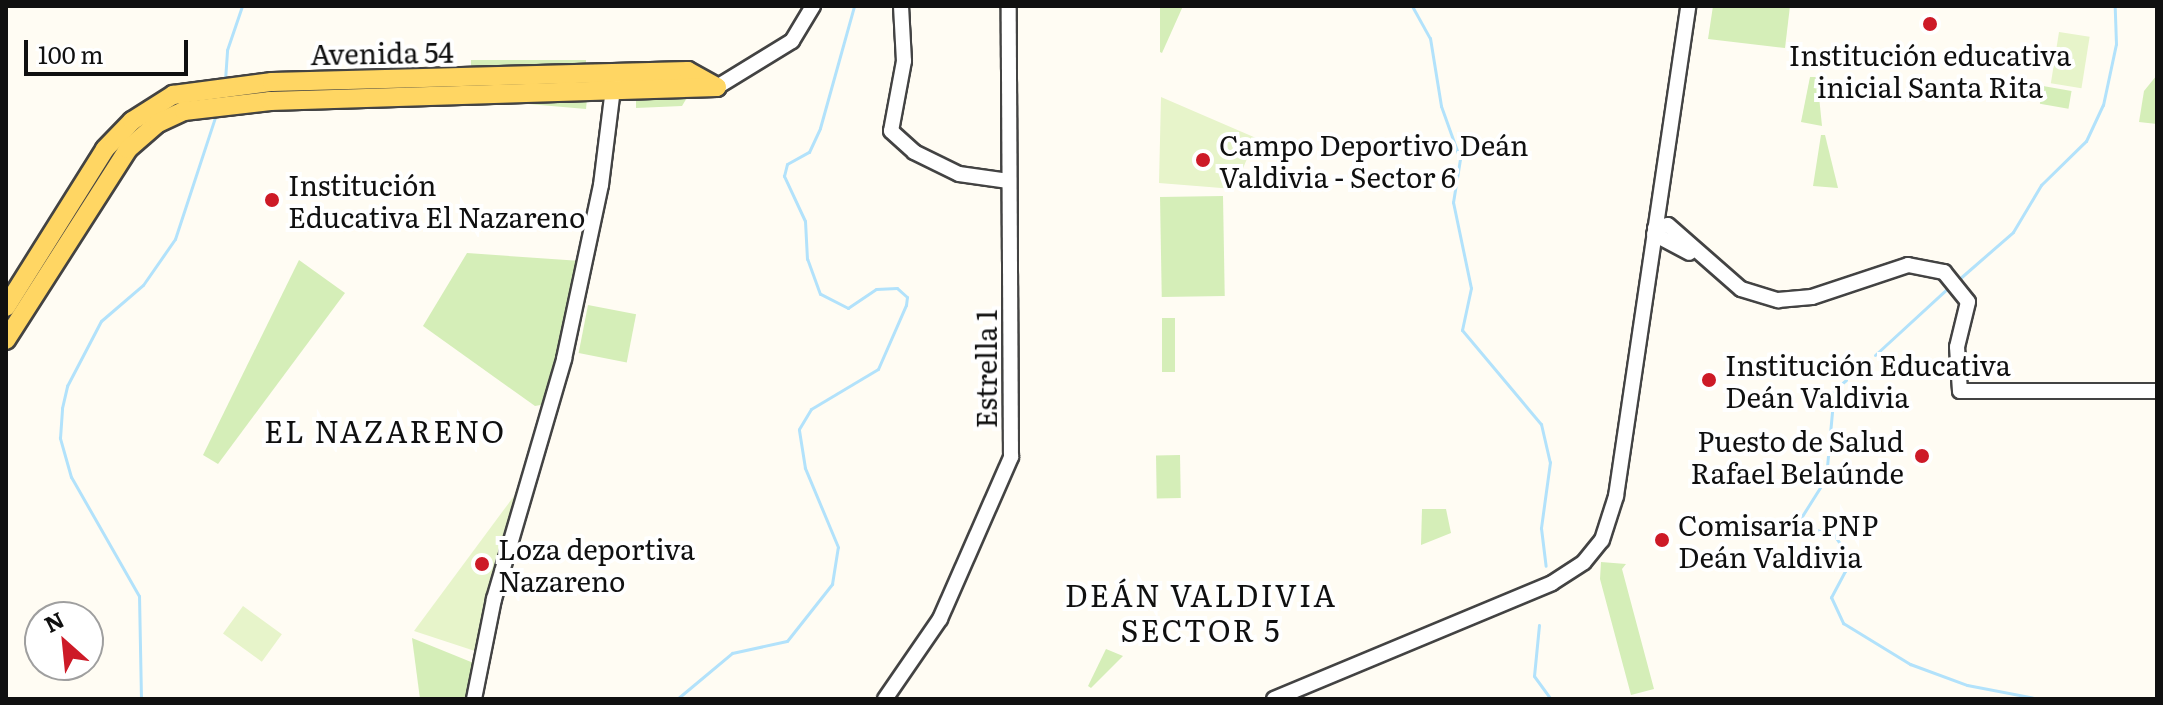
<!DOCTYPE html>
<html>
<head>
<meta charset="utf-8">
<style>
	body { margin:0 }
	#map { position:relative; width:2163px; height:705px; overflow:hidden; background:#fffcf3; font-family:Literata,serif }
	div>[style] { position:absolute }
	.green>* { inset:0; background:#d5eeb8; transform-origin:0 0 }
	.pitch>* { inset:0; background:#e7f4ca; transform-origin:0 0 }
	.stream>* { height:3px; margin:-1.5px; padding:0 1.5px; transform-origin:1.5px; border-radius:1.5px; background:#b2e2fb }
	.roads { filter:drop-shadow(2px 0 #434343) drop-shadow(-2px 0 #434343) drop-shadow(0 2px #434343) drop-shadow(0 -2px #434343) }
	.minor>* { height:14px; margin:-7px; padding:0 7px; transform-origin:7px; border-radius:7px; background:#fff }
	.major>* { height:18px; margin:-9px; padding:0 9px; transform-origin:9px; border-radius:9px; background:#ffd663 }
	.dots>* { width:22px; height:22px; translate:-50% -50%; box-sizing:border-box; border:4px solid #fff; border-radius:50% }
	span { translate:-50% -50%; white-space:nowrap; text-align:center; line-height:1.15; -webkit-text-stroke:8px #fff; paint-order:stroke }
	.street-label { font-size:28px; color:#101010 }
	.poi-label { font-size:28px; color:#101010 }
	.left { translate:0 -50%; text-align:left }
	.right { translate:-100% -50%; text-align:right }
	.neighbourhood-label { font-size:30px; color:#101010; letter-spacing:2px }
	.frame { position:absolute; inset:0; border:8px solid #101010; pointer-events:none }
	.north { position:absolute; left:24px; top:601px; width:80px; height:80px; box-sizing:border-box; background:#fff; border:2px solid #9f9f9f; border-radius:50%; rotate:333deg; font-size:22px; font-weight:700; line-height:32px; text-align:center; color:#101010 }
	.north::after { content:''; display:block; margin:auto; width:28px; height:36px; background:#cd1a27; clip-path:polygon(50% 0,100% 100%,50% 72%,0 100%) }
	.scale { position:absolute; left:24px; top:40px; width:164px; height:36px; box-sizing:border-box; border:4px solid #101010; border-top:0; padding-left:10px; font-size:24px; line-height:28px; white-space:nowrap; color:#101010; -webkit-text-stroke:6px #fff; paint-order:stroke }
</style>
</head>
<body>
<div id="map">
	<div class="green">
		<i style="clip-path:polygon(1160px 6px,1183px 6px,1162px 53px,1160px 52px)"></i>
		<i style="clip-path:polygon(1713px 6px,1790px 6px,1785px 48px,1708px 39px)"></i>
		<i style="left:586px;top:60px;width:10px;height:115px;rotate:90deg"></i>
		<i style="clip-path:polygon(2157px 75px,2157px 124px,2139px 122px,2144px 91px)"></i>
		<i style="clip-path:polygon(1810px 77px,1817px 77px,1822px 126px,1801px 122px)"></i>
		<i style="left:2043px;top:86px;width:29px;height:18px;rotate:10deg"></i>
		<i style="clip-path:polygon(688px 96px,682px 106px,636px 108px,636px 97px)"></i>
		<i style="left:587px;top:98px;width:11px;height:95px;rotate:95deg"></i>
		<i style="clip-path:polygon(1821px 135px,1825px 135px,1838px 188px,1813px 186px)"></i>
		<i style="left:1223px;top:196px;width:100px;height:63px;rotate:89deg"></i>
		<i style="clip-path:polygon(467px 253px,581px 261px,546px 404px,535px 406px,423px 326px)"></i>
		<i style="clip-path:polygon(299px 260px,345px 293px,218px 464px,203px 455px)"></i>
		<i style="left:588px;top:305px;width:49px;height:49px;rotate:11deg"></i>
		<i style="left:1162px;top:318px;width:13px;height:54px"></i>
		<i style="left:1180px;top:455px;width:43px;height:24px;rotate:89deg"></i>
		<i style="clip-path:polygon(1422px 509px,1446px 509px,1451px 533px,1421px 545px)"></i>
		<i style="clip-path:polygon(1601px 562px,1626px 564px,1622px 569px,1654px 689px,1631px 695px,1600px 579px)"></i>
		<i style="clip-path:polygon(412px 638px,476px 664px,468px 699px,420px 699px)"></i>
		<i style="clip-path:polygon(1106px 649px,1123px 656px,1091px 688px,1088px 686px)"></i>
	</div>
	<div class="pitch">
		<i style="left:2059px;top:32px;width:31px;height:52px;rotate:9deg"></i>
		<i style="clip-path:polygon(1161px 97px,1256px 138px,1234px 189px,1159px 183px)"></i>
		<i style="clip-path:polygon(514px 496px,478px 652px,414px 631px)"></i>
		<i style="left:243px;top:606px;width:48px;height:34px;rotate:36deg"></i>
	</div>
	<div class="stream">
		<i style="left:1412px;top:6px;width:37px;rotate:61deg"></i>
		<i style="left:1430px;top:38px;width:69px;rotate:80.8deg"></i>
		<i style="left:1441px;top:106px;width:56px;rotate:70.3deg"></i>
		<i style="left:1460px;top:159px;width:44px;rotate:99.2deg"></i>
		<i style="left:1453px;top:202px;width:88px;rotate:78.2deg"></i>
		<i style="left:1471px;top:288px;width:43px;rotate:102.1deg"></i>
		<i style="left:1462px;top:330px;width:123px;rotate:50deg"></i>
		<i style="left:1541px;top:424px;width:39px;rotate:77deg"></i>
		<i style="left:1550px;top:462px;width:67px;rotate:97.8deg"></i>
		<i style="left:1541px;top:528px;width:38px;rotate:83deg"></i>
		<i style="left:225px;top:80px;width:30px;rotate:-86deg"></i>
		<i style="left:227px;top:50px;width:46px;rotate:-71.2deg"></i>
		<i style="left:1958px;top:280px;width:73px;rotate:-41.1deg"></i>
		<i style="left:2013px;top:232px;width:55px;rotate:-59.2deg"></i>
		<i style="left:2041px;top:185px;width:63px;rotate:-44.4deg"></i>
		<i style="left:2086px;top:141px;width:40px;rotate:-65deg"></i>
		<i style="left:2103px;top:105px;width:62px;rotate:-78deg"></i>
		<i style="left:2116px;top:44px;width:38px;rotate:-92deg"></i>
		<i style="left:1875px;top:355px;width:100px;rotate:-42.6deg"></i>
		<i style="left:1846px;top:380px;width:16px;rotate:140deg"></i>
		<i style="left:1834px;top:390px;width:88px;rotate:95.2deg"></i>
		<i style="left:1826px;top:478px;width:54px;rotate:122.2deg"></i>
		<i style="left:1797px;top:524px;width:39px;rotate:17deg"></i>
		<i style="left:1834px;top:535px;width:19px;rotate:55deg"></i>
		<i style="left:1845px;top:551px;width:20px;rotate:90deg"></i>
		<i style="left:1845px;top:571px;width:30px;rotate:118deg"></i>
		<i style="left:1831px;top:597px;width:29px;rotate:65deg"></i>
		<i style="left:1843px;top:623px;width:79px;rotate:31.5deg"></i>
		<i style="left:1910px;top:664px;width:61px;rotate:20.2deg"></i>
		<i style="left:1967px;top:685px;width:74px;rotate:10.9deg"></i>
		<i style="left:1539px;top:625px;width:51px;rotate:95.6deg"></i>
		<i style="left:1534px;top:676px;width:29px;rotate:54deg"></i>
		<i style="left:141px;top:699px;width:103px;rotate:-91.1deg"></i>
		<i style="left:139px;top:596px;width:137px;rotate:-119.7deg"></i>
		<i style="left:71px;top:477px;width:41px;rotate:-105.8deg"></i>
		<i style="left:60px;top:438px;width:30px;rotate:-86deg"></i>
		<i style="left:62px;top:408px;width:23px;rotate:-77deg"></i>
		<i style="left:67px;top:386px;width:73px;rotate:-62.4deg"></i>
		<i style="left:101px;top:321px;width:55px;rotate:-40.6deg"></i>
		<i style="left:143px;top:285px;width:56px;rotate:-55.2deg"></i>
		<i style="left:175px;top:239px;width:132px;rotate:-71.8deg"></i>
		<i style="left:677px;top:699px;width:72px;rotate:-39.9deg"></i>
		<i style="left:732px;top:653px;width:56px;rotate:-12.3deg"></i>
		<i style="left:787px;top:641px;width:73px;rotate:-51.7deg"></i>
		<i style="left:832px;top:584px;width:37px;rotate:-81deg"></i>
		<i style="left:838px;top:547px;width:86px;rotate:-112.7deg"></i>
		<i style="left:805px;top:468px;width:39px;rotate:-99deg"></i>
		<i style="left:799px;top:429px;width:23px;rotate:-59deg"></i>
		<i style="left:811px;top:409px;width:78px;rotate:-30.8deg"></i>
		<i style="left:878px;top:369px;width:70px;rotate:-66.4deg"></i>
		<i style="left:906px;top:305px;width:8px;rotate:-83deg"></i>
		<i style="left:907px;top:297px;width:13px;rotate:-138deg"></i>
		<i style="left:897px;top:288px;width:21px;rotate:177deg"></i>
		<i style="left:876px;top:289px;width:34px;rotate:146deg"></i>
		<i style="left:848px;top:308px;width:31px;rotate:-153deg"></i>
		<i style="left:820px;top:294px;width:37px;rotate:-110deg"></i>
		<i style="left:807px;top:259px;width:38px;rotate:-93deg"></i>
		<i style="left:805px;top:221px;width:50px;rotate:-115deg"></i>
		<i style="left:784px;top:176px;width:12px;rotate:-76deg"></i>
		<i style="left:787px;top:164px;width:25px;rotate:-29deg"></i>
		<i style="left:809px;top:152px;width:26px;rotate:-65deg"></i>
		<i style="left:820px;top:128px;width:127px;rotate:-74.4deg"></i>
	</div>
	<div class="roads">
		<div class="minor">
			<i style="left:901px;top:6px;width:55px;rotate:86.9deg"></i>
			<i style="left:904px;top:61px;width:71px;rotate:100.5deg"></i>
			<i style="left:891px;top:131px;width:31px;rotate:42deg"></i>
			<i style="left:914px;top:152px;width:50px;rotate:26.1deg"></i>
			<i style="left:959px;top:174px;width:50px;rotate:8deg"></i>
			<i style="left:717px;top:87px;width:88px;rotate:-31.5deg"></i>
			<i style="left:792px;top:41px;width:41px;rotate:-59deg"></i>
			<i style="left:1655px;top:228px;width:13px;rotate:-13deg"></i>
			<i style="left:1668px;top:225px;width:97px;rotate:41.2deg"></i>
			<i style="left:1741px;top:289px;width:39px;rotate:17deg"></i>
			<i style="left:1778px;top:300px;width:34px;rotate:-5deg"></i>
			<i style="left:1812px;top:297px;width:101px;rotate:-18.4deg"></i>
			<i style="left:1908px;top:265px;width:37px;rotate:11deg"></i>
			<i style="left:1944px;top:272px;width:38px;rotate:51deg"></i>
			<i style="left:1968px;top:302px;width:46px;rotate:103.7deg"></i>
			<i style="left:1957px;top:347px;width:44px;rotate:86.1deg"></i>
			<i style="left:1960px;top:391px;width:197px"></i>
			<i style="left:1654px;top:234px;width:40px;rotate:28deg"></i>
			<i style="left:474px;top:699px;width:102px;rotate:-78.7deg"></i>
			<i style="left:494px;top:599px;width:250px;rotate:-73.7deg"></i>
			<i style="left:564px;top:359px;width:178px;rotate:-78deg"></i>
			<i style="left:601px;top:185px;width:106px;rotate:-82.9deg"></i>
			<i style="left:885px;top:699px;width:97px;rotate:-55.5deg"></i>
			<i style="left:940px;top:619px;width:177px;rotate:-66.3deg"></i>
			<i style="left:1011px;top:457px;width:451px;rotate:-90.3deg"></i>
			<i style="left:1274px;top:699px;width:301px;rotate:-22.6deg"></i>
			<i style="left:1552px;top:583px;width:38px;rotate:-33deg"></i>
			<i style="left:1584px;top:562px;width:28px;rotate:-51deg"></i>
			<i style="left:1602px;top:540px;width:46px;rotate:-72.3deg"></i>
			<i style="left:1616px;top:496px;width:495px;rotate:-81.6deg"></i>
		</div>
		<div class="major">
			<i style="left:6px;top:307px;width:186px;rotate:-57.9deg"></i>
			<i style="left:105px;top:149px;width:39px;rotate:-46deg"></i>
			<i style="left:132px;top:121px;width:49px;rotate:-32.4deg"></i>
			<i style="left:173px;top:95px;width:100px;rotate:-7.5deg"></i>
			<i style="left:272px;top:82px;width:416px;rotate:-1.5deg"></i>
			<i style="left:688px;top:71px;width:33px;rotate:29deg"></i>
			<i style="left:6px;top:340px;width:227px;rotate:-57.4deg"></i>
			<i style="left:128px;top:149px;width:40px;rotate:-41deg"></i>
			<i style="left:158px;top:123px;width:29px;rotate:-25deg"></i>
			<i style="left:184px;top:111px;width:87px;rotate:-6.6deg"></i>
			<i style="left:270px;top:101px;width:447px;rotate:-1.8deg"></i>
		</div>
	</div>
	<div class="dots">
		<i style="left:1930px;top:24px;background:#cd1a27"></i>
		<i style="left:1203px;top:160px;background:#cd1a27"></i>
		<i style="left:272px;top:200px;background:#cd1a27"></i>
		<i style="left:1709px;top:380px;background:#cd1a27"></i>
		<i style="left:1922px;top:456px;background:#cd1a27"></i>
		<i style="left:1662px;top:540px;background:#cd1a27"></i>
		<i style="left:482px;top:564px;background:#cd1a27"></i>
	</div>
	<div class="street-label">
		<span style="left:382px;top:52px;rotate:-1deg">Avenida 54</span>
		<span style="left:985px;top:369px;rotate:-90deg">Estrella 1</span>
	</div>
	<div class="poi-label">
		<span style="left:1930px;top:70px">Institución educativa<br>inicial Santa Rita</span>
		<span class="left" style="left:1219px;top:160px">Campo Deportivo Deán<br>Valdivia - Sector 6</span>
		<span class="left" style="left:288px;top:200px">Institución<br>Educativa El Nazareno</span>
		<span class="left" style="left:1725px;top:380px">Institución Educativa<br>Deán Valdivia</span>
		<span class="right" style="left:1904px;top:456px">Puesto de Salud<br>Rafael Belaúnde</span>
		<span class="left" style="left:1678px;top:540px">Comisaría PNP<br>Deán Valdivia</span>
		<span class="left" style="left:498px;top:564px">Loza deportiva<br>Nazareno</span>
	</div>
	<div class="neighbourhood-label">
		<span style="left:385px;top:430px">EL NAZARENO</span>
		<span style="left:1201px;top:611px">DEÁN VALDIVIA<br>SECTOR 5</span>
	</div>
	<div class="frame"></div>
	<div class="north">N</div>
	<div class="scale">100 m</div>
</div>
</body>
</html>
